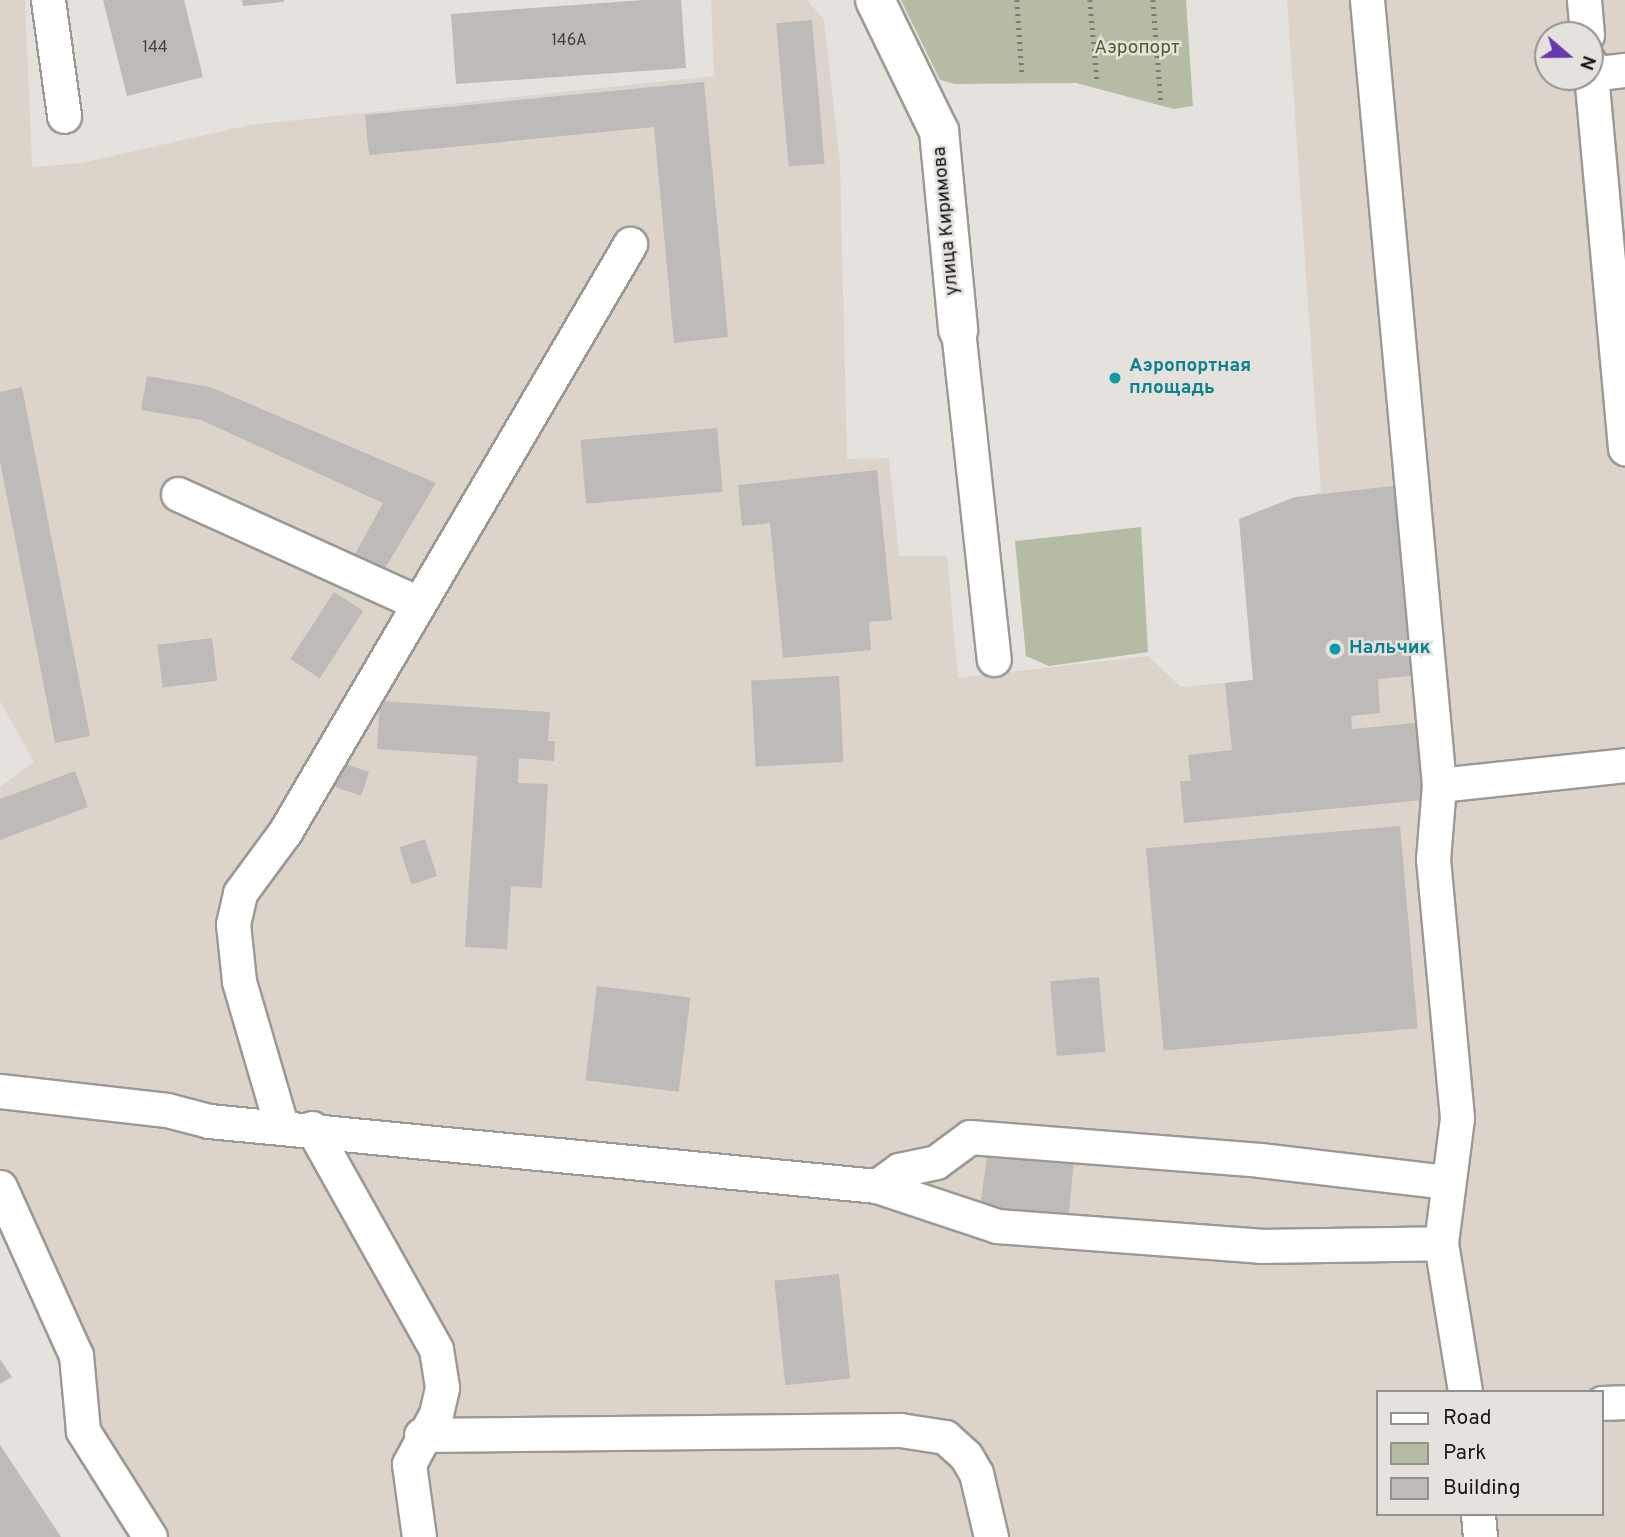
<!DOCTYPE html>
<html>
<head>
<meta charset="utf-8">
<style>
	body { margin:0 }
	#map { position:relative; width:1625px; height:1537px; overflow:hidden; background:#e5e2de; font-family:Overpass,sans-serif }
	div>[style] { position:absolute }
	.built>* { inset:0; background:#dcd3ca }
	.green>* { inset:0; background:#b6bba4 }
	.building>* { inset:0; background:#bebab8; transform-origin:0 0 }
	.path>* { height:4.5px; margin-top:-2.25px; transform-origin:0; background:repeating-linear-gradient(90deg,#7b7876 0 2px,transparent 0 7px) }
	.roads { filter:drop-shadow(2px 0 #9c9995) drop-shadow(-2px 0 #9c9995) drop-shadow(0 2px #9c9995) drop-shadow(0 -2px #9c9995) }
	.minor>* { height:33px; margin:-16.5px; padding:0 16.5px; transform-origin:16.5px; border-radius:16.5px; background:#fff }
	.major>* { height:38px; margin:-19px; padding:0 19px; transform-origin:19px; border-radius:19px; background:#fff }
	.dots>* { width:19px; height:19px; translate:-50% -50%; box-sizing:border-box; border:4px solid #e5e2de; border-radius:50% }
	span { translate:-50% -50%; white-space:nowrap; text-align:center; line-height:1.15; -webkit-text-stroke:5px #e5e2de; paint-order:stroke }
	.number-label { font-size:16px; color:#42403e }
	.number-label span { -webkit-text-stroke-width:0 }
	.park-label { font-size:19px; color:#545d23 }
	.street-label { font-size:19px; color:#191716 }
	.culture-label { font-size:19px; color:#0d838f; font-weight:700 }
	.left { translate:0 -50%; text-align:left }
	.legend { position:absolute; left:1376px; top:1390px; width:228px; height:126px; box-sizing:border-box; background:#e5e2de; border:2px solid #93918e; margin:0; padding:9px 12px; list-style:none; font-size:21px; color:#191716 }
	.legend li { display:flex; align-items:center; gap:14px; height:35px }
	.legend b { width:35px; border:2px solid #93918e }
	.north { position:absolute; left:1534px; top:21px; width:70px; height:70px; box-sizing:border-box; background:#e5e2de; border:2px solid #93918e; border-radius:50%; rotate:110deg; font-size:19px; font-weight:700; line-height:28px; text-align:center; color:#191716 }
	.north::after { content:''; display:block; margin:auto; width:24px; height:32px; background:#6937ae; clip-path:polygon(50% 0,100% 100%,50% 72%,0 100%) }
</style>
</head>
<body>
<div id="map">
	<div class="built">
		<i style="clip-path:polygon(evenodd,0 0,25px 0,32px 167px,81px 163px,250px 125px,714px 76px,711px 0,807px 0,824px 20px,840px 163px,847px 459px,889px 458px,899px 556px,947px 556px,958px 678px,1148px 656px,1181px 687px,1253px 680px,1239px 519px,1321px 492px,1287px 0,1625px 0,1625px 1537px,150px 1537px,83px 1431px,76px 1355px,0 1187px,0 787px,34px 762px,0 701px,0 0,1548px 35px,1590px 35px,1590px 77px,1548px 77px,1548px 35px,0 0,1378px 1392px,1602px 1392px,1602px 1514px,1378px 1514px,1378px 1392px)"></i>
	</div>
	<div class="green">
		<i style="clip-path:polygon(901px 0,1186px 0,1193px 106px,1174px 109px,1076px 83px,955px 84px,940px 80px)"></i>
		<i style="clip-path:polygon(1141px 527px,1148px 652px,1049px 666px,1026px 656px,1015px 541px)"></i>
	</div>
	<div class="building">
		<i style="clip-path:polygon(103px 0,184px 0,203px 77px,127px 96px)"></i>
		<i style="clip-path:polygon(242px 0,284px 0,284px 2px,243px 6px)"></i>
		<i style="clip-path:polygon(644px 0,681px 0,686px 68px,456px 84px,451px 14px)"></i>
		<i style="left:812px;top:20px;width:144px;height:36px;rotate:85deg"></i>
		<i style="clip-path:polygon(704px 82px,728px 337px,674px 343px,654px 127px,369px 155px,365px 115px)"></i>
		<i style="clip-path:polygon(147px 376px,210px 387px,436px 483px,384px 570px,354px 556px,383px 503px,201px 420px,141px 410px)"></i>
		<i style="clip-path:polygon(22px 387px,90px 736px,55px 743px,0 461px,0 392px)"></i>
		<i style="left:717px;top:428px;width:64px;height:137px;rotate:85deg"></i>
		<i style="clip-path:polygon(877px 470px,892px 620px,869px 622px,871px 650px,783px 658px,770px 523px,742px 526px,738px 485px)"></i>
		<i style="clip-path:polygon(1402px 485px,1421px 675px,1378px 679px,1380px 713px,1351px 716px,1352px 729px,1427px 722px,1434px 799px,1184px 823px,1180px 781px,1191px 781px,1188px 755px,1232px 750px,1225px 683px,1253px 680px,1239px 519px,1295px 497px)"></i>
		<i style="left:334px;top:592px;width:35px;height:80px;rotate:33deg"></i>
		<i style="left:212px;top:638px;width:43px;height:55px;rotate:83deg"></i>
		<i style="left:839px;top:676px;width:86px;height:88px;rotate:87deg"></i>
		<i style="clip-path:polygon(380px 701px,550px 712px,548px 741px,555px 741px,554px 761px,519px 758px,518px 783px,548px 784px,542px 888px,511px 886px,507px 949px,465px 947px,477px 756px,377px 749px)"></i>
		<i style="left:337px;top:761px;width:34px;height:25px;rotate:19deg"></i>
		<i style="clip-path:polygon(75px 771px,88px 807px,0 840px,0 799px)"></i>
		<i style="left:1400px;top:826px;width:203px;height:255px;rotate:85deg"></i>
		<i style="left:425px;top:839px;width:39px;height:27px;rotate:72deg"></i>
		<i style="left:1099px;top:977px;width:75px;height:49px;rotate:85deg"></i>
		<i style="left:597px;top:986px;width:94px;height:95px;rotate:7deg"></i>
		<i style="clip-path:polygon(988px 1149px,1074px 1160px,1068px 1221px,991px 1214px,981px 1200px)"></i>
		<i style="left:839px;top:1274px;width:105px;height:65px;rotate:84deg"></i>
		<i style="clip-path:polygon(0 1359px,12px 1377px,0 1384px)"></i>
		<i style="clip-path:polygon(0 1445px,61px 1537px,0 1537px)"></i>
	</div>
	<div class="path">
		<i style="left:1017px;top:0;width:72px;rotate:86deg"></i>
		<i style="left:1090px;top:0;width:79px;rotate:84.9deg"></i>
		<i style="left:1153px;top:0;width:102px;rotate:85.5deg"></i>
	</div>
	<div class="roads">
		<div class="minor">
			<i style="left:48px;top:0;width:117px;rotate:82.1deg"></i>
			<i style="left:1367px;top:0;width:788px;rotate:84.76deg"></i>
			<i style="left:1439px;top:785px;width:74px;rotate:94.6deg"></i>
			<i style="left:1433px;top:859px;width:260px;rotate:84.7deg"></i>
			<i style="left:1457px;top:1118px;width:126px;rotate:97.3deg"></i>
			<i style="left:1441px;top:1243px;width:151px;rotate:80.8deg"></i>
			<i style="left:1584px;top:0;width:35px;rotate:85deg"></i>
			<i style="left:1590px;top:63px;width:387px;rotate:84.8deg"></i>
			<i style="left:1591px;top:74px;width:34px;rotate:-7deg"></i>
			<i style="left:958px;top:330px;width:331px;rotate:83.8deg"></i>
			<i style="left:178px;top:494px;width:264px;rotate:24.4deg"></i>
			<i style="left:1439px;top:785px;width:187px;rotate:-6.1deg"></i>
			<i style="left:0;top:1091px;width:168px;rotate:6.5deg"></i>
			<i style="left:167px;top:1110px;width:43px;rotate:14.7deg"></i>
			<i style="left:209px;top:1121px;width:671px;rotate:5.56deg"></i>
			<i style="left:877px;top:1186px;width:126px;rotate:18.4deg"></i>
			<i style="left:997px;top:1226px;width:264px;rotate:4.3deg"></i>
			<i style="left:1260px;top:1246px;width:181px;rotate:-0.9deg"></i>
			<i style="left:281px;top:1125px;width:150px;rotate:-106.3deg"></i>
			<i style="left:239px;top:981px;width:57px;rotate:-96deg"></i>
			<i style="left:233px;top:924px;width:32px;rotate:-77deg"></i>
			<i style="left:240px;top:893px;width:76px;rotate:-53.6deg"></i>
			<i style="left:285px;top:832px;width:682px;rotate:-59.6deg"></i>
			<i style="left:312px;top:1128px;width:253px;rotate:60.7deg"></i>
			<i style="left:436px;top:1349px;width:39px;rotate:81deg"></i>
			<i style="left:442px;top:1388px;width:27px;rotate:103deg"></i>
			<i style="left:436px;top:1414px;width:57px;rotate:118.4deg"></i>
			<i style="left:409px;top:1464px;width:74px;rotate:82.2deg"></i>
			<i style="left:877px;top:1186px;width:27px;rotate:-36deg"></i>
			<i style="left:899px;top:1170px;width:38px;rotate:-12deg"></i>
			<i style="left:936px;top:1162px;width:42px;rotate:-36.3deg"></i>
			<i style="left:970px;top:1137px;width:291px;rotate:4.5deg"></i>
			<i style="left:1260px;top:1160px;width:187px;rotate:6.7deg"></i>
			<i style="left:0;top:1187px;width:184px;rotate:65.7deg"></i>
			<i style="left:76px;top:1355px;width:76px;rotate:84.7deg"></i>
			<i style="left:83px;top:1431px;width:125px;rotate:57.7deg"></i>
			<i style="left:1602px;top:1403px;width:23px;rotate:-2deg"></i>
			<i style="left:421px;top:1435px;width:479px;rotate:-0.6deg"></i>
			<i style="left:900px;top:1430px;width:46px;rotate:8.8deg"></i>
			<i style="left:945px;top:1437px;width:28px;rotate:42deg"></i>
			<i style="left:966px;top:1456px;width:20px;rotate:60deg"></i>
			<i style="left:976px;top:1473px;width:66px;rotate:76.8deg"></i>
			<i style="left:1478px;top:1514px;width:23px;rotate:85deg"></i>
		</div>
		<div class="major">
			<i style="left:875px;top:0;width:146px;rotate:64deg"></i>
			<i style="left:939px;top:131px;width:200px;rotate:84.5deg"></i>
		</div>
	</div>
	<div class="dots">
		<i style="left:1115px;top:378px;background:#0f9aa8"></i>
		<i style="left:1335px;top:649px;background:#0f9aa8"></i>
	</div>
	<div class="number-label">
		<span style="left:569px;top:41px">146А</span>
		<span style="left:155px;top:48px">144</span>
	</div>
	<div class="park-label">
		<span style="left:1137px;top:49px">Аэропорт</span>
	</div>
	<div class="street-label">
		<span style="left:947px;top:221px;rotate:-95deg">улица Киримова</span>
	</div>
	<div class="culture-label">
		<span class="left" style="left:1129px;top:378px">Аэропортная<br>площадь</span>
		<span class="left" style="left:1349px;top:649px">Нальчик</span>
	</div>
	<ul class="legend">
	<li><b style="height:9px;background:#fff"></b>Road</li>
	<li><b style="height:19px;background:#b6bba4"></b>Park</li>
	<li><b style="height:19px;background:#bebab8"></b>Building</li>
	</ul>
	<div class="north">N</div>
</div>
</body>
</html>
